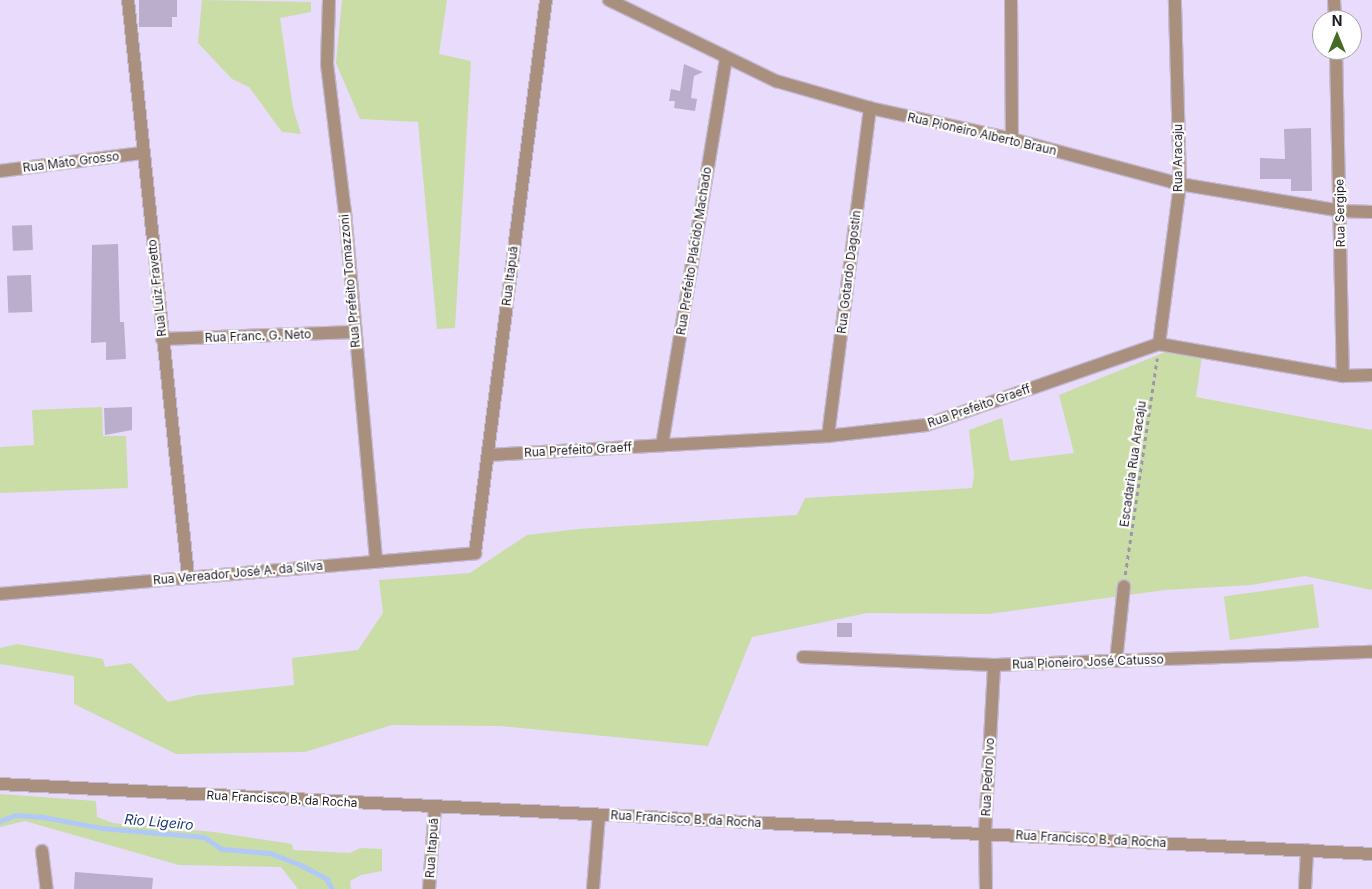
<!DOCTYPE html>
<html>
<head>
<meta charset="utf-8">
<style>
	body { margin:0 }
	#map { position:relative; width:1372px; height:889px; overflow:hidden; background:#e8dbfb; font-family:Inter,sans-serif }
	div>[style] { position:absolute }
	.green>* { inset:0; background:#cadda6; transform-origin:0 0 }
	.stream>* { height:4.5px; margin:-2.25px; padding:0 2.25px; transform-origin:2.25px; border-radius:2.25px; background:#b1c9f7 }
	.building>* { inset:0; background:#baaecc; transform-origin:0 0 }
	.path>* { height:2.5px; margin-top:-1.25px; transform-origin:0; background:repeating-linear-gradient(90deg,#9e94ad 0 4px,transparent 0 8px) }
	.roads { filter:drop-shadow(1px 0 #c4b8d5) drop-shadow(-1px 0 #c4b8d5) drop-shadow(0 1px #c4b8d5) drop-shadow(0 -1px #c4b8d5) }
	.street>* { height:12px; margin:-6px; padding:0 6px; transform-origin:6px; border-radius:6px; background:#a9907e }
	span { translate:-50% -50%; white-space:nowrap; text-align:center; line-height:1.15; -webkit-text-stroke:4.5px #fff; paint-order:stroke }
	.street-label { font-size:12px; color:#1f1a26 }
	.water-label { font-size:14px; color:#1e3c7e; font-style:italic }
	.north { position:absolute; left:1312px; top:10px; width:50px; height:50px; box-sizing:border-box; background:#fff; border:1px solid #a5a3a8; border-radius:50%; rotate:0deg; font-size:14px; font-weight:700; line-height:20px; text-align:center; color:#1f1a26 }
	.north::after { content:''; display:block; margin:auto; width:18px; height:22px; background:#436b26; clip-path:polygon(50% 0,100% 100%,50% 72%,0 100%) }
</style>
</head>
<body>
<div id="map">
	<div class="green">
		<i style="clip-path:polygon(202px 0,311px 2px,311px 12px,280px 18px,293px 108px,301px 134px,282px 132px,249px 87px,232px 79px,198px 43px)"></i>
		<i style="clip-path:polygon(342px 0,447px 0,439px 54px,471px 61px,455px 328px,437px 329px,418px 122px,360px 119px,336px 63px)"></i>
		<i style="clip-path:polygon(1168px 351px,1202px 356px,1196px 397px,1372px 430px,1372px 590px,1305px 576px,1251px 585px,1165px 590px,988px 614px,867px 613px,752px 637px,708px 746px,500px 726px,392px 725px,305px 752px,176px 754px,74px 704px,74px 676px,0 664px,0 648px,17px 644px,103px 659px,105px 667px,131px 663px,168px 702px,198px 695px,294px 685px,292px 658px,358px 650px,383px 613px,379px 580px,470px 573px,527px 535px,578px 529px,797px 515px,805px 498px,972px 488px,974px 475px,969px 430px,1002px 418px,1010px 461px,1074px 453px,1059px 395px)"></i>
		<i style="clip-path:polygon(102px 407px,103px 436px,126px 436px,128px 488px,0 493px,0 447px,34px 445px,32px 410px)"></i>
		<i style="left:1313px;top:584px;width:44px;height:90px;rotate:82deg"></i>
		<i style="clip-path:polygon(0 794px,96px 801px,97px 817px,113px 823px,214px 832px,292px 844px,293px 850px,350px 853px,360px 848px,382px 849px,382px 871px,361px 875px,350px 881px,351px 889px,298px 889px,281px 867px,179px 865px,25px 821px,0 827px)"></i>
	</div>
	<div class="stream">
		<i style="left:0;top:821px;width:17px;rotate:-21deg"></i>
		<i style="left:16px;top:815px;width:27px;rotate:4deg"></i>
		<i style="left:43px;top:817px;width:60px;rotate:10.6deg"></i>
		<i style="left:102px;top:828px;width:102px;rotate:5deg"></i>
		<i style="left:204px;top:837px;width:22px;rotate:34deg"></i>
		<i style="left:222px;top:849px;width:48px;rotate:4.8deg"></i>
		<i style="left:270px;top:853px;width:33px;rotate:21deg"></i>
		<i style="left:301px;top:865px;width:30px;rotate:28deg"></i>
		<i style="left:327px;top:879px;width:11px;rotate:63deg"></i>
	</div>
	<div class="building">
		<i style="clip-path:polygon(139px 0,177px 0,177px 17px,172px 17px,172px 27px,139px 27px)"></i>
		<i style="clip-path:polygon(684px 64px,703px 72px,694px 76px,691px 98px,697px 99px,695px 111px,674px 108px,675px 101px,669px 101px,671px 89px,680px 91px)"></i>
		<i style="clip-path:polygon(1311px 128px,1312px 191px,1291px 191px,1291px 179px,1260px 179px,1260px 158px,1285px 159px,1284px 129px)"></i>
		<i style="left:32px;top:225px;width:25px;height:20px;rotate:88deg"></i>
		<i style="clip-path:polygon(118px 244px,120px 322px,124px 322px,126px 359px,106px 360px,106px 342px,91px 343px,92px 245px)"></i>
		<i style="left:31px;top:275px;width:37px;height:24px;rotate:88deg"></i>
		<i style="clip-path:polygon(132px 407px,132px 430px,105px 435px,104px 408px)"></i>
		<i style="left:837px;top:623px;width:15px;height:14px"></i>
		<i style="clip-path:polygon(75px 872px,153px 878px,152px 889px,74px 889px)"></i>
	</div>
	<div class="path">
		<i style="left:1125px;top:575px;width:219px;rotate:-81.6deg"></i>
	</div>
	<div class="roads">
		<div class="street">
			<i style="left:128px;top:0;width:579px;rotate:84.05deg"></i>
			<i style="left:329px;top:0;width:64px;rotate:91.8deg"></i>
			<i style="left:327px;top:64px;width:149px;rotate:83.1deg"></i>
			<i style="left:345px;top:212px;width:351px;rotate:84.9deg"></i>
			<i style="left:609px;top:0;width:186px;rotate:25.9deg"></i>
			<i style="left:776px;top:81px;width:98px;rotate:16deg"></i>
			<i style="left:870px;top:108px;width:145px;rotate:12.3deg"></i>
			<i style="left:1012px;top:139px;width:174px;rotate:15deg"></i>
			<i style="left:1180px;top:184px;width:163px;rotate:9.5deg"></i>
			<i style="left:1341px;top:211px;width:31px;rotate:2deg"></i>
			<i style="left:1011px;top:0;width:139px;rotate:89.6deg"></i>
			<i style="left:1334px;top:0;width:20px;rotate:87deg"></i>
			<i style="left:1336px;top:50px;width:326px;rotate:88.8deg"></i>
			<i style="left:0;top:171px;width:143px;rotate:-7.2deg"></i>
			<i style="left:162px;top:339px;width:193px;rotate:-2.1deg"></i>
			<i style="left:1159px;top:344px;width:161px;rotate:-82.5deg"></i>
			<i style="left:1180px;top:184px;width:184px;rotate:-91.6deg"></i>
			<i style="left:828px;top:436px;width:331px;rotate:-82.7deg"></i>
			<i style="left:662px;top:445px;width:392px;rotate:-80.6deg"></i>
			<i style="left:488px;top:455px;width:341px;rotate:-3.2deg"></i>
			<i style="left:828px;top:436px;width:99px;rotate:-6.4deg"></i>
			<i style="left:926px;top:425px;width:247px;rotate:-19.2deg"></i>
			<i style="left:1159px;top:344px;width:187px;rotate:9.9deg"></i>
			<i style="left:1343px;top:376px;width:29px;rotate:-2deg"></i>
			<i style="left:0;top:594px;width:477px;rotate:-4.9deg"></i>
			<i style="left:475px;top:553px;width:558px;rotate:-82.68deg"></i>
			<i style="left:803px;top:657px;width:191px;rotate:2.4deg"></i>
			<i style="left:994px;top:665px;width:378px;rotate:-2deg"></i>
			<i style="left:1116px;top:661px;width:75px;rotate:-83.9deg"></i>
			<i style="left:0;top:784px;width:1374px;rotate:2.92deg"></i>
			<i style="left:42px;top:851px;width:38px;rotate:83deg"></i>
			<i style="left:429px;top:889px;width:82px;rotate:-85.8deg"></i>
			<i style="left:593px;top:889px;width:74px;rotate:-85.4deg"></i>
			<i style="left:986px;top:889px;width:56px;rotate:-91deg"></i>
			<i style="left:985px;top:833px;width:168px;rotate:-86.9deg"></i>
			<i style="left:1305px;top:889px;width:39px;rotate:-87deg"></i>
		</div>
	</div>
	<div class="street-label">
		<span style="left:982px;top:134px;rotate:13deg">Rua Pioneiro Alberto Braun</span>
		<span style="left:1178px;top:158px;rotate:-90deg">Rua Aracaju</span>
		<span style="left:71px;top:162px;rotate:-7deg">Rua Mato Grosso</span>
		<span style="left:1340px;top:213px;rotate:-91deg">Rua Sergipe</span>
		<span style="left:694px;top:251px;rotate:-81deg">Rua Prefeito Plácido Machado</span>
		<span style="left:849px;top:272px;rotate:-83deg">Rua Gotardo Dagostin</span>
		<span style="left:510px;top:276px;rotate:-83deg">Rua Itapuã</span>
		<span style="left:350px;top:281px;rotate:-95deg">Rua Prefeito Tomazzoni</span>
		<span style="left:157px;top:288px;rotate:-96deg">Rua Luiz Fravetto</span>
		<span style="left:258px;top:336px;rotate:-2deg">Rua Franc. G. Neto</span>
		<span style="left:979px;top:406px;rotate:-19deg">Rua Prefeito Graeff</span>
		<span style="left:578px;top:450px;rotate:-3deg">Rua Prefeito Graeff</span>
		<span style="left:1133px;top:464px;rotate:-82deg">Escadaria Rua Aracaju</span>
		<span style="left:238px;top:573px;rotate:-5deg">Rua Vereador José A. da Silva</span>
		<span style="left:1088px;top:662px;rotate:-2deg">Rua Pioneiro José Catusso</span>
		<span style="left:988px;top:777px;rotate:-87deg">Rua Pedro Ivo</span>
		<span style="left:282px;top:799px;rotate:3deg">Rua Francisco B. da Rocha</span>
		<span style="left:686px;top:819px;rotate:3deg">Rua Francisco B. da Rocha</span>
		<span style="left:1091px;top:839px;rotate:3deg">Rua Francisco B. da Rocha</span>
		<span style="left:432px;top:848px;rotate:-86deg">Rua Itapuã</span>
	</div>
	<div class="water-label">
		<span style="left:159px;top:822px;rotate:5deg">Rio Ligeiro</span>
	</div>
	<div class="north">N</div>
</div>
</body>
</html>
